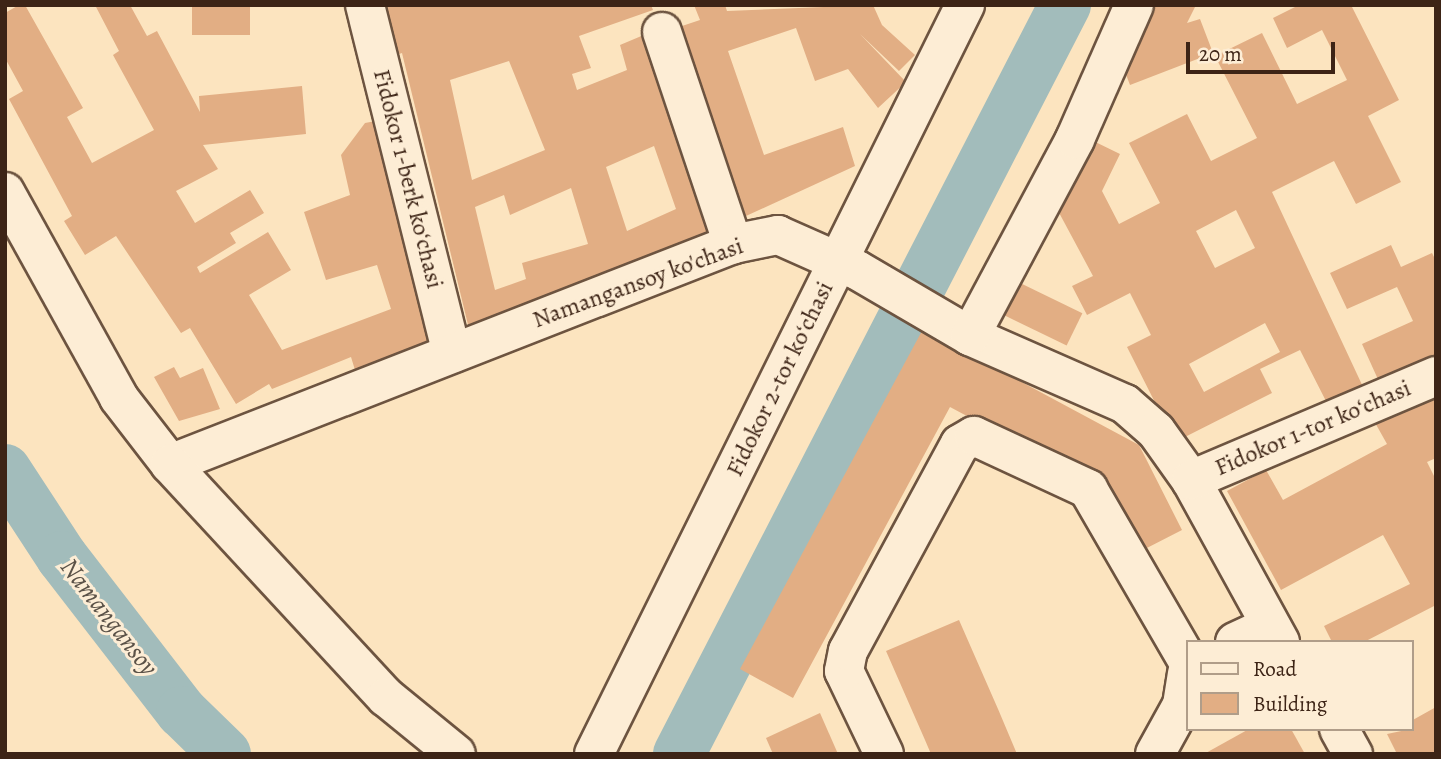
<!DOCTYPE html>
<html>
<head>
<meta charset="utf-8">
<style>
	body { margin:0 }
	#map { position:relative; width:1441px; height:759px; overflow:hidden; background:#fce4bf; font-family:Alegreya,serif }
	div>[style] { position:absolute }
	.canal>* { height:52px; margin:-26px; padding:0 26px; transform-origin:26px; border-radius:26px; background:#a2bcbb }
	.building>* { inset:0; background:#e2ae84; transform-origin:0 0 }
	.roads { filter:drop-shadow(2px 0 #6d5440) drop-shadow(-2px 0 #6d5440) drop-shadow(0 2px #6d5440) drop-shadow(0 -2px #6d5440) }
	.minor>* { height:38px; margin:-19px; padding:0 19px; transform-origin:19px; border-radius:19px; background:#fdedd5 }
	span { translate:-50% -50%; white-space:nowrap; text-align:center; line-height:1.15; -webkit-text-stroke:6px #fdedd5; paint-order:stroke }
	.street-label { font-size:24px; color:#3d2416 }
	.water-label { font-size:26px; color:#5b5248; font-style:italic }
	.frame { position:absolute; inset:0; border:7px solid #3d2416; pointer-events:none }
	.legend { position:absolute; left:1186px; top:640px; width:228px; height:91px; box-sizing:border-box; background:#fdedd5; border:2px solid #b09d89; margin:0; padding:9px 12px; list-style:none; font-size:21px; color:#3d2416 }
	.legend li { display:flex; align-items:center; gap:14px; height:35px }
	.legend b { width:35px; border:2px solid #b09d89 }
	.scale { position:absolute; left:1186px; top:42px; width:149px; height:32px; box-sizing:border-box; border:4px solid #3d2416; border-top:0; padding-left:9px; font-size:21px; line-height:24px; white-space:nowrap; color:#3d2416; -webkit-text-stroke:5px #fdedd5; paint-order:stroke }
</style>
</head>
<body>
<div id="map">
	<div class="canal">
		<i style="left:5px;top:470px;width:104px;rotate:56.8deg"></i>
		<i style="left:62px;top:557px;width:196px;rotate:52.3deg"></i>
		<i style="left:182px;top:712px;width:60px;rotate:44.3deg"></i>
		<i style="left:679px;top:754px;width:843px;rotate:-62.74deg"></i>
	</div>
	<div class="building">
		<i style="clip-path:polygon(19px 5px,25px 5px,83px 108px,67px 117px,92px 163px,154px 130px,113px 55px,119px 51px,95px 5px,130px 5px,147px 36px,157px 31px,200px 112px,199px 96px,302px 86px,306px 134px,203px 145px,218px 169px,176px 191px,195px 223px,250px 190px,264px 213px,230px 233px,236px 243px,197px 267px,200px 273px,268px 232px,291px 270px,249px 295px,282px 350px,391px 309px,377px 265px,326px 280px,304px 212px,350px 195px,341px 155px,365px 123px,381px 120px,438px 338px,355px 370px,351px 357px,272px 389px,269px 384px,236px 404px,190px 328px,181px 333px,116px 236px,85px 255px,64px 221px,72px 216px,9px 99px,23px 91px,5px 58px,5px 13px)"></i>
		<i style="left:192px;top:5px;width:58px;height:30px"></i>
		<i style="clip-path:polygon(evenodd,378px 5px,651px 5px,653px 10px,579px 36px,591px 68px,572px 74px,577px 90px,627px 70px,620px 45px,658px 29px,723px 234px,470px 333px,402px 53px,396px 55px,378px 5px,509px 61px,545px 150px,472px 180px,450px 80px,509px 61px,378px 5px,654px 146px,676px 209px,627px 231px,606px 167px,654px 146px,378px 5px,571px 188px,588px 244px,522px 263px,526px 279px,495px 290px,475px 207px,504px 195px,510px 215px,571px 188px)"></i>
		<i style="clip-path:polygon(694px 5px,725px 5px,727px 11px,873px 5px,882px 25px,915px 55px,899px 71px,860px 34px,906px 82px,878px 108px,848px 69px,815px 81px,796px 28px,728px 51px,764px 155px,843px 127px,855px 166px,735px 221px,667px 31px,700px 20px)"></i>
		<i style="clip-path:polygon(1138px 5px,1196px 5px,1187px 23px,1200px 19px,1213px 53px,1130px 85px,1117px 51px)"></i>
		<i style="clip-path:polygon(evenodd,1299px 5px,1351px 5px,1399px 100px,1368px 116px,1401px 182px,1356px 204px,1334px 161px,1272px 192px,1364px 389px,1329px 407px,1300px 350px,1260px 369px,1272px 393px,1175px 442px,1127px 347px,1151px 335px,1130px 293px,1087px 315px,1072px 286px,1093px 276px,1049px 194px,1079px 134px,1120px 154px,1102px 191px,1119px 224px,1160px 203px,1129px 143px,1187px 114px,1211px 161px,1257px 138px,1215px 56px,1262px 33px,1297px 104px,1347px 80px,1322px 30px,1287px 48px,1273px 18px,1299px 5px,1236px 210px,1255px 248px,1215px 268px,1196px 231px,1236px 210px,1299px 5px,1265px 323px,1280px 352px,1204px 392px,1189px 364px,1265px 323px)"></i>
		<i style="clip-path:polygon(1391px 245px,1401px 267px,1432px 253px,1436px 261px,1436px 362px,1381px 386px,1362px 344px,1413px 321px,1397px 287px,1347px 309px,1330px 273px)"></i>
		<i style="left:1006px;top:276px;width:85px;height:36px;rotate:26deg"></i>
		<i style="clip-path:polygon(923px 329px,1139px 445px,1182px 530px,1141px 551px,1113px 494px,950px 407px,793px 698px,740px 669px)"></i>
		<i style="clip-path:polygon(174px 367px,180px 378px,203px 368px,220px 409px,179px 421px,154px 377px)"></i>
		<i style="clip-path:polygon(1436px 384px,1436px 458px,1427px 462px,1436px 480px,1436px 605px,1364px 642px,1332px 642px,1324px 626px,1410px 584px,1383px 535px,1281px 590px,1227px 491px,1266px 470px,1283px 500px,1387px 444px,1369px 412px)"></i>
		<i style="clip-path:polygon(959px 620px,998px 709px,1017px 754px,931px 754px,925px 740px,886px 651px)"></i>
		<i style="clip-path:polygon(1436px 707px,1436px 754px,1397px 754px,1387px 734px,1411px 729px,1411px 721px)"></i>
		<i style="clip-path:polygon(820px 713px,838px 754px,773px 754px,766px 738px)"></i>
		<i style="clip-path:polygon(1249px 729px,1291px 729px,1305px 754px,1204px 754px)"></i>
	</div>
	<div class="roads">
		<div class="minor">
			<i style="left:365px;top:5px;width:359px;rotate:76deg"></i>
			<i style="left:662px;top:32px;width:224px;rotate:71.5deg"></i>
			<i style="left:5px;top:192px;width:235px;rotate:61deg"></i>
			<i style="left:119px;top:398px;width:83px;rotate:52.3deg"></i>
			<i style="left:170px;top:464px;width:604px;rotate:-21.34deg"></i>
			<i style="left:733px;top:244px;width:46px;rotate:-11.3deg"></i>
			<i style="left:778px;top:235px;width:86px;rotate:23.9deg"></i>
			<i style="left:857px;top:270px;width:131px;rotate:30.3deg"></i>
			<i style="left:970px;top:336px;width:169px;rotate:23.7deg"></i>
			<i style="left:1125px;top:404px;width:41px;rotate:41.1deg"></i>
			<i style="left:1156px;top:431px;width:60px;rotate:54.5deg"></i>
			<i style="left:1191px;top:480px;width:185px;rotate:61.2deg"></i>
			<i style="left:970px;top:336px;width:223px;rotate:-61.9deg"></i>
			<i style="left:1075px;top:139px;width:146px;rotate:-66.2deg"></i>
			<i style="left:170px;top:464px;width:318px;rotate:47.2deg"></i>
			<i style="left:386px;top:697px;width:90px;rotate:39.2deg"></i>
			<i style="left:1191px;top:480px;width:266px;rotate:-23deg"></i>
			<i style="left:1235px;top:642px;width:38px;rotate:-25deg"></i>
			<i style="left:1339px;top:729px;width:29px;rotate:61deg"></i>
			<i style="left:594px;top:754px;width:836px;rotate:-63.65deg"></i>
			<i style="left:884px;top:754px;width:92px;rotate:-115.7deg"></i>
			<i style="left:844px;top:671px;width:20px;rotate:-79deg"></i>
			<i style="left:848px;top:651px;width:235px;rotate:-61.6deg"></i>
			<i style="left:960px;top:444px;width:16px;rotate:-30deg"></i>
			<i style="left:974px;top:436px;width:126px;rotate:24.9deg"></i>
			<i style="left:1088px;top:489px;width:198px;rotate:59.9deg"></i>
			<i style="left:1155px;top:754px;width:56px;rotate:-61.1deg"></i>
			<i style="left:1182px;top:705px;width:32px;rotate:-81deg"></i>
		</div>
	</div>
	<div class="street-label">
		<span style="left:408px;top:179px;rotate:76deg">Fidokor 1-berk koʻchasi</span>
		<span style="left:638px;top:283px;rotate:-20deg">Namangansoy ko'chasi</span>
		<span style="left:780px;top:379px;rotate:-64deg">Fidokor 2-tor koʻchasi</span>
		<span style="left:1313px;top:428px;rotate:-23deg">Fidokor 1-tor koʻchasi</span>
	</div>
	<div class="water-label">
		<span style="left:109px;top:617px;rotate:52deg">Namangansoy</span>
	</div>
	<div class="frame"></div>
	<ul class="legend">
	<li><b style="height:9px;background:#fdedd5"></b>Road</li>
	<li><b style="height:19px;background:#e2ae84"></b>Building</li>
	</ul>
	<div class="scale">20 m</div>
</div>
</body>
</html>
